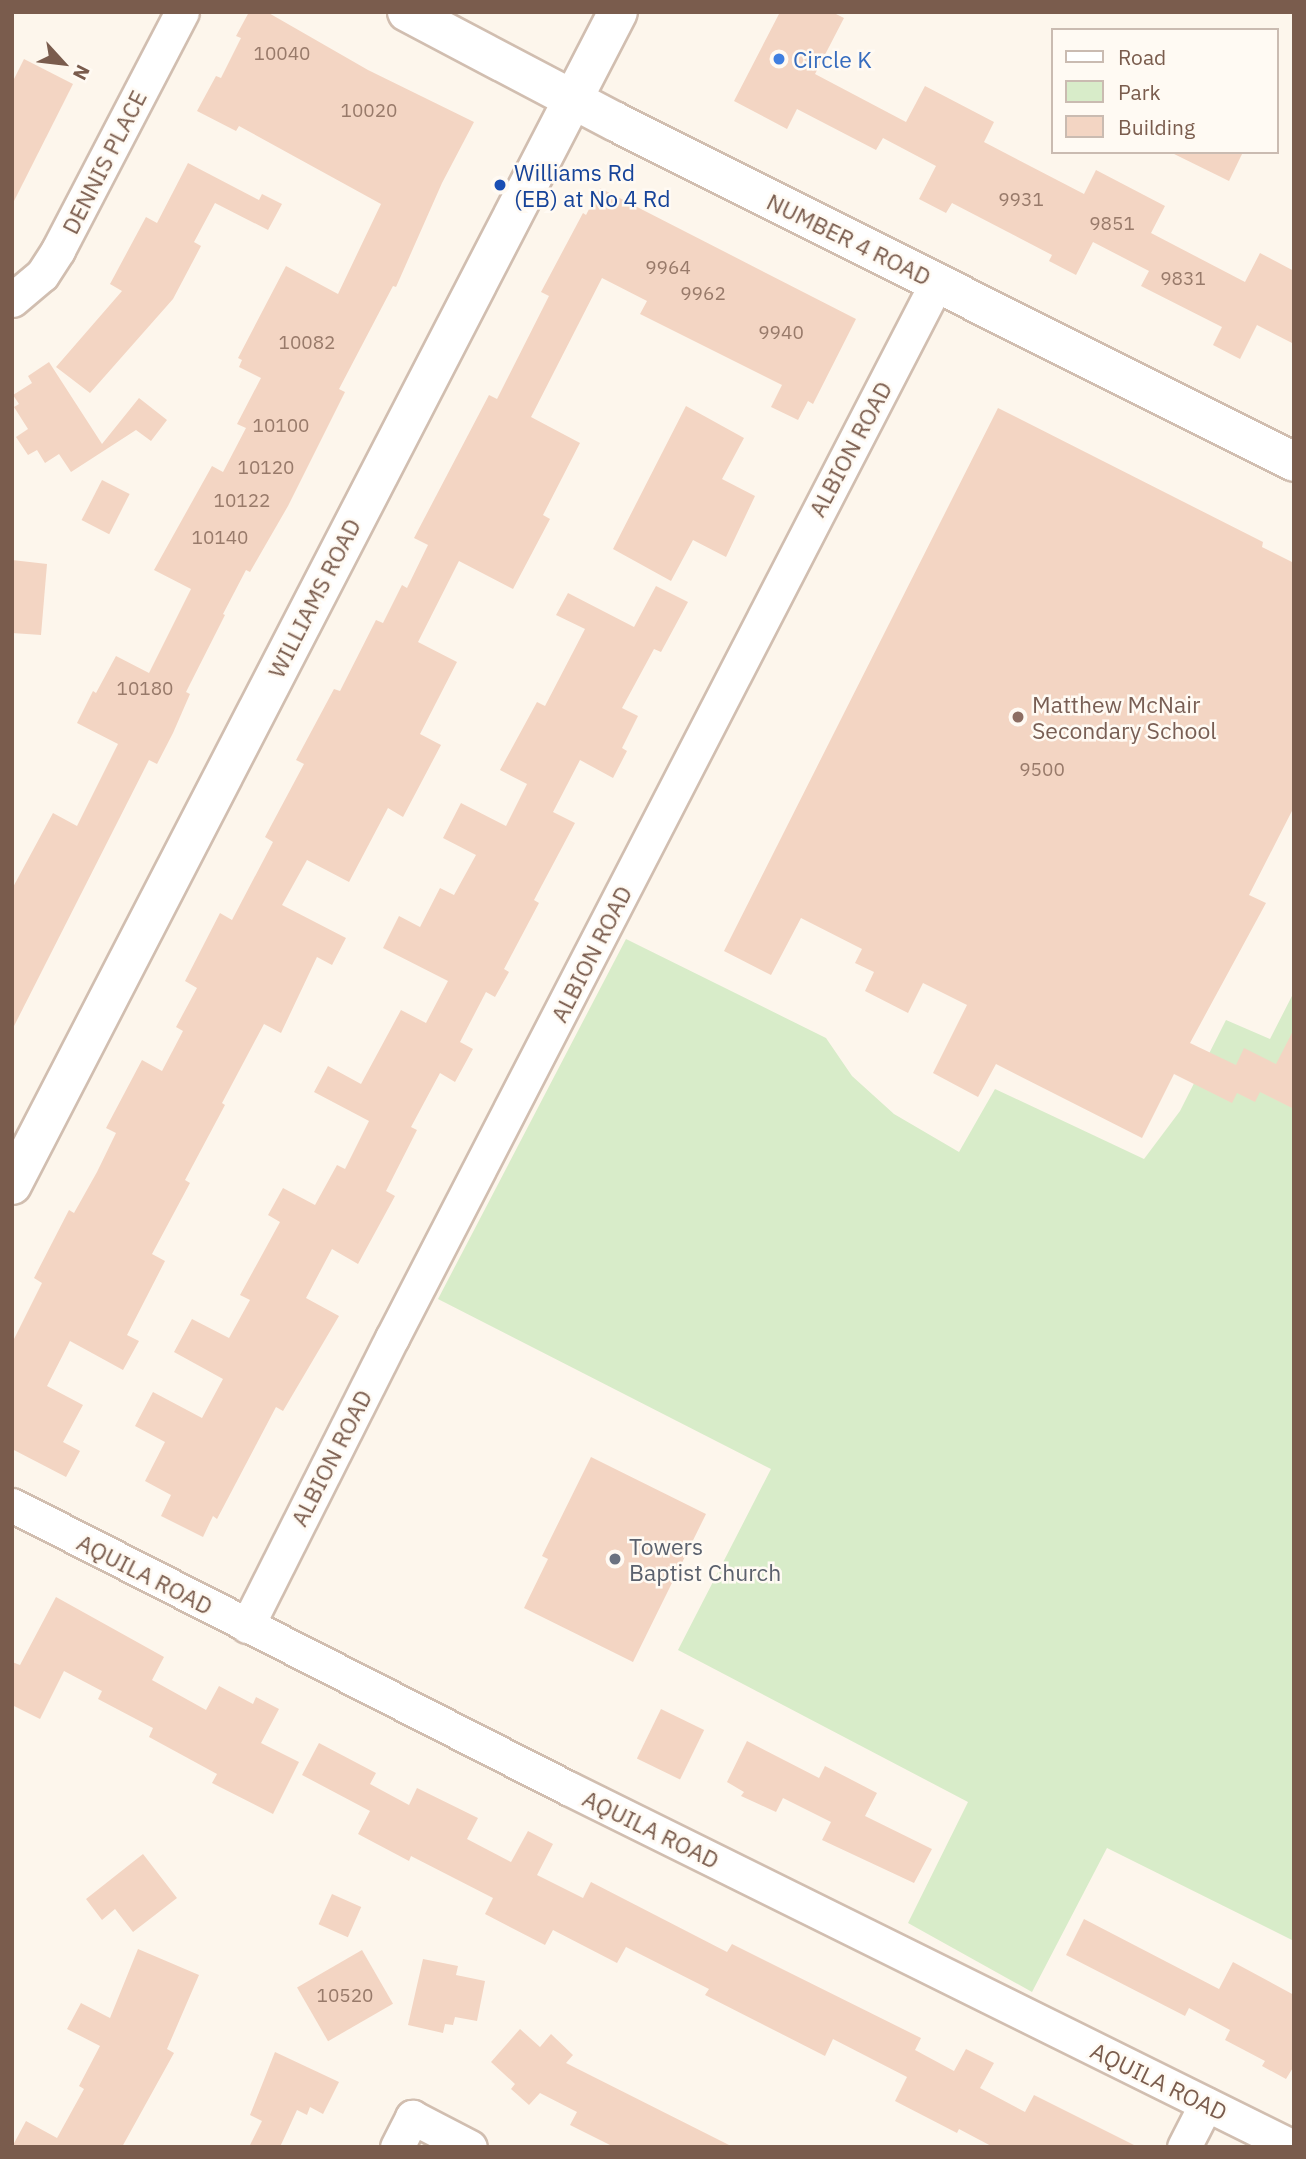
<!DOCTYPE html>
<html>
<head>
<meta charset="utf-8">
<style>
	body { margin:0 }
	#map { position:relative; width:1306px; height:2159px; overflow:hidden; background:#fdf6ec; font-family:"IBM Plex Sans",sans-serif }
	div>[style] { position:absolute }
	.green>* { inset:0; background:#d8ecc9 }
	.building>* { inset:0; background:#f3d5c3; transform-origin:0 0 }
	.roads { filter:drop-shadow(2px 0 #d1beb0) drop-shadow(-2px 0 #d1beb0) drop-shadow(0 2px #d1beb0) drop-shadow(0 -2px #d1beb0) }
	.minor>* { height:33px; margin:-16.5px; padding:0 16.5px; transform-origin:16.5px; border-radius:16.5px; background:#fff }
	.tertiary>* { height:38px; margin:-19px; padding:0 19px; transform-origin:19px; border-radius:19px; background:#fff }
	.secondary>* { height:38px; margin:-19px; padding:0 19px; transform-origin:19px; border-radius:19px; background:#fff }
	.dots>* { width:19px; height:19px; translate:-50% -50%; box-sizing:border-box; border:4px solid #fffaf3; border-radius:50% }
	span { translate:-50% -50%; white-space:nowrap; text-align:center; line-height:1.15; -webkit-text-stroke:5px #fffaf3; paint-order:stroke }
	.number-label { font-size:19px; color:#987a6a }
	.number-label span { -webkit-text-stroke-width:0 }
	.shop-label { font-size:23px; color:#366cbe }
	.left { translate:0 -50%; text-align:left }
	.street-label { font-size:23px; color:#7a5c4d }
	.transit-label { font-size:23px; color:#164399 }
	.education-label { font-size:23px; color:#785e54 }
	.worship-label { font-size:23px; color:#5b616d }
	.frame { position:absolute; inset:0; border:14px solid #7a5c4d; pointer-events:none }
	.legend { position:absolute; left:1051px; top:28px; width:228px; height:126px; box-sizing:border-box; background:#fffaf3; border:2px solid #cabbb1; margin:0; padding:9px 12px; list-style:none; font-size:21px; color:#7a5c4d }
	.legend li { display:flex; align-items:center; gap:14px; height:35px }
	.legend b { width:35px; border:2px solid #cabbb1 }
	.north { position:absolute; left:28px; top:28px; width:70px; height:70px; -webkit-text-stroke:5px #fffaf3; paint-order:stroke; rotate:117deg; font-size:19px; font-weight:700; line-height:28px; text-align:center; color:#7a5c4d }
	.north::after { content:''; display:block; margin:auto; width:24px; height:32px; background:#7a5c4d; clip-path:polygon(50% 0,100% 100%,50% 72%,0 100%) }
</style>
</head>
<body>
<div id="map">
	<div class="green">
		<i style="clip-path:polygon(626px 939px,826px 1038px,852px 1076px,894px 1114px,959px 1152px,995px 1089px,1144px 1159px,1180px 1111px,1226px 1020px,1270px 1039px,1294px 992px,1294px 1941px,1107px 1848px,1032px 1992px,908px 1923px,968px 1802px,678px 1650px,771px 1469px,438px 1299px)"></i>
	</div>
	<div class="building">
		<i style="clip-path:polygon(249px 12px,267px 12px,368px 70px,474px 122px,442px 183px,396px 287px,393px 286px,339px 389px,345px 392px,288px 506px,250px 572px,246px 570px,223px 614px,225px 615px,186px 692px,190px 694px,173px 733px,157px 764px,149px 760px,12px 1030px,12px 889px,53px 813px,77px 826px,118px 744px,77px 723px,93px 691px,96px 693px,116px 656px,149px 673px,191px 589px,154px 570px,212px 466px,223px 472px,246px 428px,237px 424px,261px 378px,239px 367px,242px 360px,238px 358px,286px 266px,338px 294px,381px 204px,239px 126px,236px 131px,197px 111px,216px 76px,221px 78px,241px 38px,236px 36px)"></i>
		<i style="clip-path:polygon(780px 12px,832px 12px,844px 18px,815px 74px,906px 122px,925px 86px,994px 122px,984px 142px,1084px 194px,1096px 170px,1165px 206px,1151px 233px,1245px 282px,1260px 253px,1294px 271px,1294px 344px,1257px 325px,1240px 359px,1213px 345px,1222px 327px,1141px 286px,1149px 271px,1093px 242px,1076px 275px,1049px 261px,1052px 255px,952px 203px,946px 213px,919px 199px,936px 166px,883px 138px,876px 150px,797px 109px,787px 129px,734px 101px)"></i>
		<i style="clip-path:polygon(24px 59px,73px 84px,12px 205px,12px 83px)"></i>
		<i style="clip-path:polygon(1170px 152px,1243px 152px,1229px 181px)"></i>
		<i style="clip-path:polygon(188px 163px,259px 200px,262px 194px,282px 204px,268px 230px,215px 203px,194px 242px,201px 246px,173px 299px,90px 393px,56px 367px,122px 291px,110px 284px,146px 217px,157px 223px)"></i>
		<i style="clip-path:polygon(600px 188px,856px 319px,813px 404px,808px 401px,798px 420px,771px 407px,782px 385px,640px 314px,647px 301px,602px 278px,531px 417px,580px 443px,543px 515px,550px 519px,513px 589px,459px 561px,418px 642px,457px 662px,420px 734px,441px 745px,403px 817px,388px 808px,349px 882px,307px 860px,282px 905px,346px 938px,332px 965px,317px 957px,281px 1033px,264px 1024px,222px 1103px,225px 1105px,185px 1180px,190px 1183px,152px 1254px,165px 1261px,127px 1335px,139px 1341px,123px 1370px,70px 1341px,47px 1386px,83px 1405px,63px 1442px,80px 1451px,66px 1477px,12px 1449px,12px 1343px,42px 1283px,34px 1278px,69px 1210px,74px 1213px,97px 1172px,116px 1133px,106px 1128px,142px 1060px,162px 1071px,183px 1031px,176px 1027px,197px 988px,185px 981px,220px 913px,232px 920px,273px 842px,265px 837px,304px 764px,296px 760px,334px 689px,340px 691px,376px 620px,383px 623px,402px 585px,407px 588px,428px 545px,414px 538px,489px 395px,497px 399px,549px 296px,541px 292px,583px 213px,586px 215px)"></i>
		<i style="clip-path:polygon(49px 362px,102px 444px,139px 398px,167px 420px,151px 441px,136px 430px,71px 472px,59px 454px,45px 463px,37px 450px,28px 455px,16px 437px,28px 429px,14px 407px,19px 404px,13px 395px,32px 383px,28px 376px)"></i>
		<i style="clip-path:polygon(686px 406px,744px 438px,722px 479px,755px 496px,726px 557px,693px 540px,671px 581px,613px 549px)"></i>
		<i style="clip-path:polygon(998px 408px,1263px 542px,1262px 547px,1294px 563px,1294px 807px,1249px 895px,1266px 903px,1190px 1043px,1236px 1065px,1244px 1048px,1276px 1064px,1294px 1029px,1294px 1109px,1260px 1092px,1255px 1102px,1237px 1093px,1232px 1103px,1174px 1074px,1142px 1138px,996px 1064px,978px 1097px,933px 1073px,967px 1005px,923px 983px,908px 1013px,865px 991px,874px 972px,855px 963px,862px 949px,801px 918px,771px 975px,724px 951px)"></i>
		<i style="left:102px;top:480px;width:31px;height:45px;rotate:27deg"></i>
		<i style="clip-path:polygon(12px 560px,47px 564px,41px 635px,12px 633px)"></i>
		<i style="clip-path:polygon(656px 586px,688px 602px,661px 652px,654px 649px,622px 708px,638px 716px,622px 748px,627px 751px,613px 778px,580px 760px,553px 812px,575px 823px,534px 900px,539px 903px,504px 969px,509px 972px,495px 997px,486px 992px,460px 1042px,473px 1049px,455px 1082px,440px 1073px,411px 1127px,417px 1130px,386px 1191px,395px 1196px,358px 1264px,332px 1249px,306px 1298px,339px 1316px,283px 1411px,276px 1407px,217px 1519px,213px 1516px,203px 1537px,161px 1516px,171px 1495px,145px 1481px,165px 1442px,135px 1426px,153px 1392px,202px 1418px,223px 1379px,174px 1352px,192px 1319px,229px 1338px,250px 1300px,240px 1295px,280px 1222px,268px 1215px,283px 1188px,315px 1205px,337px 1165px,345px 1169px,369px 1121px,314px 1092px,328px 1066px,361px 1084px,401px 1010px,426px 1023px,448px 981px,383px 948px,399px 916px,420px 927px,440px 888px,454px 895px,476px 855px,443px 838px,461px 803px,506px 826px,527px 784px,500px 770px,537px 702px,545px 706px,585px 629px,556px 615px,568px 593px,634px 627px)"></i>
		<i style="clip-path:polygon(591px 1457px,706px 1514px,633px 1662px,524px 1608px,548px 1559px,542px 1556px)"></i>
		<i style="clip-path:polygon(56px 1597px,164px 1657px,152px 1680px,206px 1710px,219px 1686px,253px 1704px,256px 1697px,279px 1709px,261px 1743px,299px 1762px,273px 1814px,212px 1783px,217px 1774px,149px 1737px,153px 1728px,98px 1699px,102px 1691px,64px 1671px,40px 1719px,12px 1705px,12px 1662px,20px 1665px)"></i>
		<i style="left:661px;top:1709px;width:48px;height:55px;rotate:26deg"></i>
		<i style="clip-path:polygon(747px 1741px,819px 1778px,825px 1766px,877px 1793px,865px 1816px,932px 1849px,914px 1883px,822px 1840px,831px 1822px,783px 1798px,776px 1812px,741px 1796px,744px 1792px,727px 1782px)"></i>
		<i style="clip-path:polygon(319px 1743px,376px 1773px,370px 1784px,409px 1805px,417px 1788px,478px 1818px,467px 1839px,511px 1862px,528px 1831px,553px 1844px,537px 1875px,583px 1898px,591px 1882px,727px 1952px,732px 1944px,921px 2038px,915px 2050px,954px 2071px,966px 2049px,994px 2063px,980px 2088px,1025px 2112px,1034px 2095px,1138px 2147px,993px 2147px,959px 2129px,957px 2133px,895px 2101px,907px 2077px,833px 2039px,825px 2056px,705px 1995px,709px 1989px,626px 1947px,617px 1963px,553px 1930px,545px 1945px,485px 1914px,493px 1898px,411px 1856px,409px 1861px,358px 1834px,370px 1811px,302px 1775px)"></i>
		<i style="clip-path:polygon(143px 1854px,177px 1898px,133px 1932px,115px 1909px,102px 1920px,86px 1899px)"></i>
		<i style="left:332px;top:1894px;width:32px;height:33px;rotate:24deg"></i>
		<i style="clip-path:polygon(1084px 1919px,1219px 1989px,1233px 1962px,1294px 1995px,1294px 2066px,1286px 2079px,1262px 2066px,1265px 2061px,1225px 2040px,1230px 2030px,1189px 2008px,1185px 2016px,1066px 1955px)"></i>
		<i style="clip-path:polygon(138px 1949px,199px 1975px,167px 2049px,174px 2053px,122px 2147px,12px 2147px,26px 2121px,57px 2138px,84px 2089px,79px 2086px,100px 2046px,67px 2029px,81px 2003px,110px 2018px)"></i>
		<i style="left:362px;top:1950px;width:62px;height:75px;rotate:60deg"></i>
		<i style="clip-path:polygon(423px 1959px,458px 1966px,456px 1975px,485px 1981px,477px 2021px,455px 2017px,453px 2025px,445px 2024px,443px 2033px,408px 2025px)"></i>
		<i style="clip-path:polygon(520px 2029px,540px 2047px,551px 2034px,573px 2055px,566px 2063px,733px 2147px,614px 2147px,570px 2125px,577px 2112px,540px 2093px,529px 2105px,511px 2089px,515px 2084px,491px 2062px)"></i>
		<i style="clip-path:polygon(275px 2052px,339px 2082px,323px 2114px,310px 2107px,307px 2115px,297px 2110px,280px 2147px,249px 2147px,262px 2121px,250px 2115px)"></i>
	</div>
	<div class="roads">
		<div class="minor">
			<i style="left:12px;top:300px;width:39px;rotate:-40deg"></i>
			<i style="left:42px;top:275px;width:30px;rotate:-57deg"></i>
			<i style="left:58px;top:250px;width:268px;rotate:-62.5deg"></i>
			<i style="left:12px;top:1505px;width:624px;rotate:26.98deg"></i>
			<i style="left:568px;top:1788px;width:809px;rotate:26.34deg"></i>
			<i style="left:247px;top:1626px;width:322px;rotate:-63.3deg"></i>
			<i style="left:392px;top:1338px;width:1188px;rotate:-62.7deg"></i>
			<i style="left:397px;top:2147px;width:34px;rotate:-63deg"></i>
			<i style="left:412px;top:2117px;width:65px;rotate:27.3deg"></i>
			<i style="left:1184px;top:2147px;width:48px;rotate:-62.9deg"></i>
		</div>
		<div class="tertiary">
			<i style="left:12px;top:1185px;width:1320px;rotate:-62.68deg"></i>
		</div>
		<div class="secondary">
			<i style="left:407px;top:12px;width:236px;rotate:27.8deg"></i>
			<i style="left:616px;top:122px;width:758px;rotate:26.63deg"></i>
		</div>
	</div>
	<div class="dots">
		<i style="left:779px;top:59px;background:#3f7fe0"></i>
		<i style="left:500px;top:185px;background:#1a4fb4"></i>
		<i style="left:1018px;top:717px;background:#8d6e63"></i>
		<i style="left:615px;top:1559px;background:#6b7280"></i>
	</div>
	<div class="number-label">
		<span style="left:282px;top:54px">10040</span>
		<span style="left:369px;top:111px">10020</span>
		<span style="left:1021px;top:200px">9931</span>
		<span style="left:1112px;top:224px">9851</span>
		<span style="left:668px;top:268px">9964</span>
		<span style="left:1183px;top:279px">9831</span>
		<span style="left:703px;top:294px">9962</span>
		<span style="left:781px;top:333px">9940</span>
		<span style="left:307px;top:343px">10082</span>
		<span style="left:281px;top:426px">10100</span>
		<span style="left:266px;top:468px">10120</span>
		<span style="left:242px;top:501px">10122</span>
		<span style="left:220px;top:538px">10140</span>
		<span style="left:145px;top:689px">10180</span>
		<span style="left:1042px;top:770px">9500</span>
		<span style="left:345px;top:1996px">10520</span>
	</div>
	<div class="shop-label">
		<span class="left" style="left:793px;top:59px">Circle K</span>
	</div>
	<div class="street-label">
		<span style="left:104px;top:162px;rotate:-63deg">DENNIS PLACE</span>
		<span style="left:849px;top:239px;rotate:26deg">NUMBER 4 ROAD</span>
		<span style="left:850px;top:449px;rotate:-62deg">ALBION ROAD</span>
		<span style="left:314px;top:598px;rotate:-63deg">WILLIAMS ROAD</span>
		<span style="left:591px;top:954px;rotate:-63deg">ALBION ROAD</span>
		<span style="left:331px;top:1458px;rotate:-63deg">ALBION ROAD</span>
		<span style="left:145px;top:1574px;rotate:27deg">AQUILA ROAD</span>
		<span style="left:651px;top:1829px;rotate:26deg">AQUILA ROAD</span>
		<span style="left:1159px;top:2081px;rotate:26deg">AQUILA ROAD</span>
	</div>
	<div class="transit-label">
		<span class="left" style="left:514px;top:185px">Williams Rd<br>(EB) at No 4 Rd</span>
	</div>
	<div class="education-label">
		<span class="left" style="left:1032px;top:717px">Matthew McNair<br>Secondary School</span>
	</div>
	<div class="worship-label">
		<span class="left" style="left:629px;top:1559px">Towers<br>Baptist Church</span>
	</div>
	<div class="frame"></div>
	<ul class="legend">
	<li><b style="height:9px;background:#fff"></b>Road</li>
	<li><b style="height:19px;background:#d8ecc9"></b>Park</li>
	<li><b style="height:19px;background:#f3d5c3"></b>Building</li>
	</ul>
	<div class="north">N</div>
</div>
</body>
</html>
